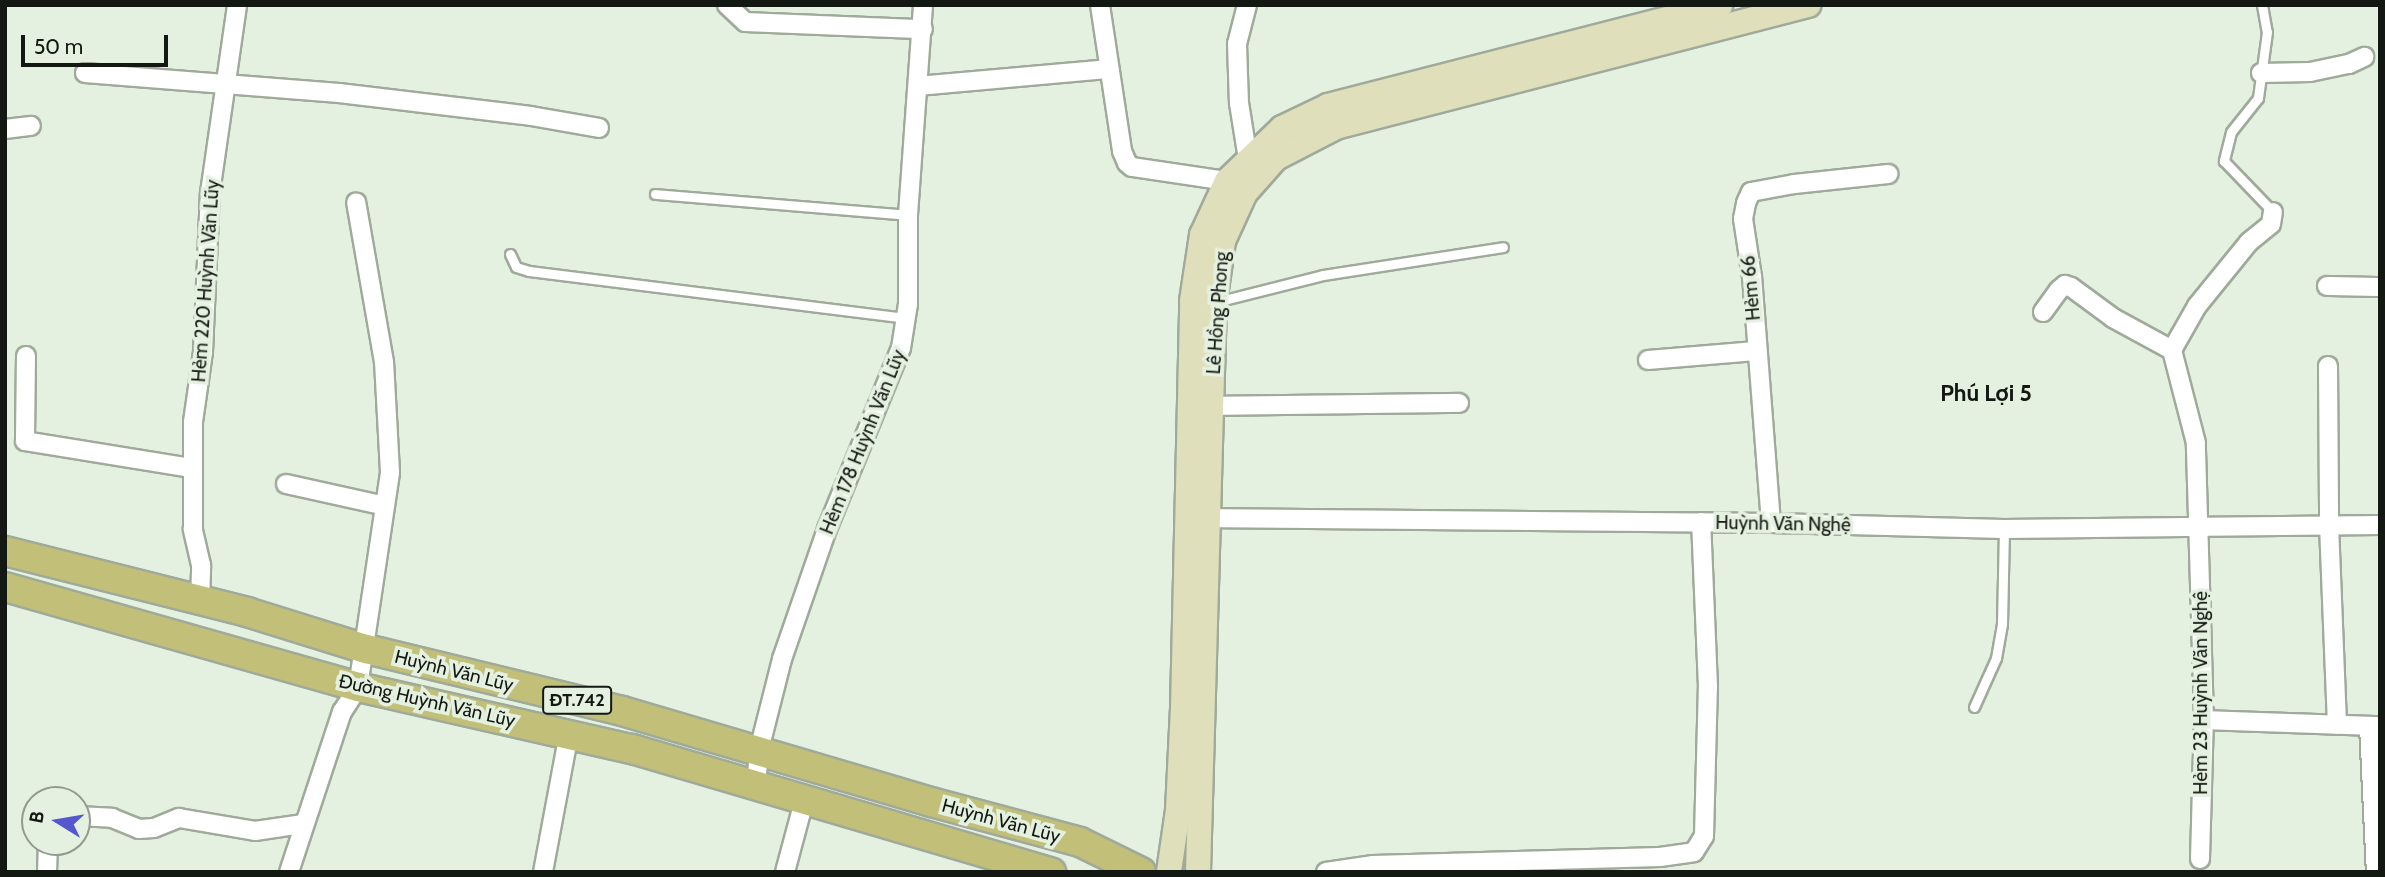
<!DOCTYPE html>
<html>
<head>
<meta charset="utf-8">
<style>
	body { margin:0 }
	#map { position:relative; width:2385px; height:877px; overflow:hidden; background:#e5f1e0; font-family:Cabin,sans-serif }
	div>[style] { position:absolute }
	.roads { filter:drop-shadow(2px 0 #9faa9a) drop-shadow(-2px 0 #9faa9a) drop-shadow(0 2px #9faa9a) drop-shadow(0 -2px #9faa9a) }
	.lane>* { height:9px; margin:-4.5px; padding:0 4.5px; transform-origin:4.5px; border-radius:4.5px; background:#fff }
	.street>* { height:18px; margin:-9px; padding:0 9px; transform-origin:9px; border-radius:9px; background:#fff }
	.secondary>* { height:24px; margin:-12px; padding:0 12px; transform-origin:12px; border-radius:12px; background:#e0dfbc }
	.primary>* { height:28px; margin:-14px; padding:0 14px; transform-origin:14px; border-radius:14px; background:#c1bf78 }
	span { translate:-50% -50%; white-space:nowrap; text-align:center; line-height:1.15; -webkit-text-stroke:7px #e5f1e0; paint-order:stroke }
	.shield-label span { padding:2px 5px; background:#e5f1e0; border:2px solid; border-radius:5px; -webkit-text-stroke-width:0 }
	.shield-label { font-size:18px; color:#141812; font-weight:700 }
	.street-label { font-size:19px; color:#141812 }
	.quarter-label { font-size:23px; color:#141812; font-weight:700 }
	.frame { position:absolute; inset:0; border:7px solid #141812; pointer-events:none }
	.north { position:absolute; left:21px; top:786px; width:70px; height:70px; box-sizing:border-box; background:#e5f1e0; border:2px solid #919a8e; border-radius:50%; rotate:281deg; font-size:19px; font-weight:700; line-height:28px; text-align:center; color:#141812 }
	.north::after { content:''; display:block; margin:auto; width:24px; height:32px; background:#5557cf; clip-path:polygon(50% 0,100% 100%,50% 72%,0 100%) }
	.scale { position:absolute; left:21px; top:35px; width:147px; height:32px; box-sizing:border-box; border:4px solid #141812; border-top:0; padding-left:9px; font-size:21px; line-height:24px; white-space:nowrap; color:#141812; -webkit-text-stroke:5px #e5f1e0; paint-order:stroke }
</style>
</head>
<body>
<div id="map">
	<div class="roads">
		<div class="lane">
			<i style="left:2262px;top:5px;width:27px;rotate:80deg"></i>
			<i style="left:2267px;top:32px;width:67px;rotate:97.8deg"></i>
			<i style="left:2258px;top:98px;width:43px;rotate:128.5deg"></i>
			<i style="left:2231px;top:132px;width:30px;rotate:104deg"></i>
			<i style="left:2224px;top:161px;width:71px;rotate:46.1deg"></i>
			<i style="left:655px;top:194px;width:254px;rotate:4.7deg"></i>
			<i style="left:510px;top:254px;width:14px;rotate:65deg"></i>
			<i style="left:516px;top:267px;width:14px;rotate:17deg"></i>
			<i style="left:529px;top:271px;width:381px;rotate:7.1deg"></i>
			<i style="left:1216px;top:302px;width:110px;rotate:-14.2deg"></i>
			<i style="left:1323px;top:275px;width:182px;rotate:-8.8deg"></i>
			<i style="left:1974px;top:707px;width:54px;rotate:-65.8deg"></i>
			<i style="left:1996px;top:658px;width:35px;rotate:-80deg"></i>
			<i style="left:2002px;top:624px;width:95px;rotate:-88.8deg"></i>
		</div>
		<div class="street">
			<i style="left:727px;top:5px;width:25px;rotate:43deg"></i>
			<i style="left:745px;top:22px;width:178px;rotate:2.3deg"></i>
			<i style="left:1100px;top:5px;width:148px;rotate:81.4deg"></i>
			<i style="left:1122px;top:151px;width:13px;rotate:67deg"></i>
			<i style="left:1127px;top:163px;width:6px;rotate:39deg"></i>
			<i style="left:1132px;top:167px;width:96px;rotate:8.4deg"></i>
			<i style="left:1247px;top:5px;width:40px;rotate:104.4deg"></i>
			<i style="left:1237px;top:44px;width:59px;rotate:88.1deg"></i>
			<i style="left:1239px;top:103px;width:57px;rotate:80.9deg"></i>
			<i style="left:85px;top:73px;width:255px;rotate:4.5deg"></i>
			<i style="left:339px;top:93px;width:193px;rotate:6.8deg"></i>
			<i style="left:531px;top:116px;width:69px;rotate:10deg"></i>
			<i style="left:2261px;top:73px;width:49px;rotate:-1.2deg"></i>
			<i style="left:2310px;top:72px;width:40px;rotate:-12deg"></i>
			<i style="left:2349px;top:64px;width:17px;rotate:-25deg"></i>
			<i style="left:918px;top:86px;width:192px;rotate:-5.1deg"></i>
			<i style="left:5px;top:129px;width:26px;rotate:-7deg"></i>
			<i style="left:2327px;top:286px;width:53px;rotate:1.1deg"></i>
			<i style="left:2043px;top:312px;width:27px;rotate:-54deg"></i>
			<i style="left:2059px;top:290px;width:8px;rotate:-40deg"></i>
			<i style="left:2065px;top:285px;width:6px;rotate:18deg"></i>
			<i style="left:2071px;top:287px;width:52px;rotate:36.4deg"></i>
			<i style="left:2113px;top:318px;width:67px;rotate:28.5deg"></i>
			<i style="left:26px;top:356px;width:85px;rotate:90.7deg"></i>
			<i style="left:25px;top:441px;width:168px;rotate:9.2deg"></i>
			<i style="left:1648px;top:360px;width:108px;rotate:-4.8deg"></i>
			<i style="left:2328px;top:366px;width:159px;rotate:89.6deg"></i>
			<i style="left:2329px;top:525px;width:200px;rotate:87.7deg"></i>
			<i style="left:1212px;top:406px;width:247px;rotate:-0.7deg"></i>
			<i style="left:286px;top:484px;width:101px;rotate:12.5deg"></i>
			<i style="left:1197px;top:518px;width:574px;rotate:0.5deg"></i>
			<i style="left:1771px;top:523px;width:233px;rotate:1.5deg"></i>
			<i style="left:2004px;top:529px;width:376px;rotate:-0.6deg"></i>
			<i style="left:1771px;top:523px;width:247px;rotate:-94.4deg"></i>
			<i style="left:1752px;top:277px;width:59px;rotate:-98.8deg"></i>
			<i style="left:1743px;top:219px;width:16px;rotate:-79deg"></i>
			<i style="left:1746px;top:203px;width:12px;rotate:-66deg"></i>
			<i style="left:1751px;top:192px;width:44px;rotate:-10.5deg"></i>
			<i style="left:1794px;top:184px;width:95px;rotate:-6.1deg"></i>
			<i style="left:200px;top:600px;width:35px;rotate:-88deg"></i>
			<i style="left:201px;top:565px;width:37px;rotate:-103deg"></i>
			<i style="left:193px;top:529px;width:107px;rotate:-90deg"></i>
			<i style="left:193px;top:422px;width:71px;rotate:-81.9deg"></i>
			<i style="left:203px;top:352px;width:159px;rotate:-87.5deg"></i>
			<i style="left:210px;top:193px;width:190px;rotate:-81.8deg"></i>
			<i style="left:2204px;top:720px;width:176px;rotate:2deg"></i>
			<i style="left:2369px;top:726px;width:146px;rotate:87.3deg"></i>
			<i style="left:756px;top:786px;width:36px;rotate:-85deg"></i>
			<i style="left:759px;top:750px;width:94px;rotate:-75.8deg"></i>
			<i style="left:782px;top:659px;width:138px;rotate:-70.9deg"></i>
			<i style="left:827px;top:529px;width:196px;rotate:-67.8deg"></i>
			<i style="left:901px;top:348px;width:45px;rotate:-81deg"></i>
			<i style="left:908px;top:304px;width:89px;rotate:-90deg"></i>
			<i style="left:908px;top:215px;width:211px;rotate:-85.9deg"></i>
			<i style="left:77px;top:816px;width:35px;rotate:3deg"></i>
			<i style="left:112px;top:818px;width:29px;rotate:22deg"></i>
			<i style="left:139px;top:829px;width:15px;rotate:-4deg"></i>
			<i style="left:154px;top:828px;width:27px;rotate:-22deg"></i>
			<i style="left:179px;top:818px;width:77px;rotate:9.7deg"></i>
			<i style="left:255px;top:831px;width:49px;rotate:-8.3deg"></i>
			<i style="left:2200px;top:859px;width:139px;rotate:-88.4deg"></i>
			<i style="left:2204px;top:720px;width:277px;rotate:-91.7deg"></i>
			<i style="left:2196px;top:443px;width:96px;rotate:-104.5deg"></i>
			<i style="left:2172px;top:350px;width:51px;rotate:-60.4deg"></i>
			<i style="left:2197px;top:306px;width:82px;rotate:-50.9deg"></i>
			<i style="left:2249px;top:242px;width:28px;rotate:-39deg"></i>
			<i style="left:2271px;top:224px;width:12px;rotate:-81deg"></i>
			<i style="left:47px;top:872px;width:30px;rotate:-88deg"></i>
			<i style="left:289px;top:872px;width:169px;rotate:-71.7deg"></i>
			<i style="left:342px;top:712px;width:30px;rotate:-57deg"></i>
			<i style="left:358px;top:687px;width:217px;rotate:-81.5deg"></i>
			<i style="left:390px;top:472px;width:110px;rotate:-93.1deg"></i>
			<i style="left:384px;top:362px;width:162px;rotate:-99.9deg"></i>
			<i style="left:543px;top:872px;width:141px;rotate:-79.4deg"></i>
			<i style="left:785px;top:872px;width:73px;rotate:-75deg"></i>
			<i style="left:1326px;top:872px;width:48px;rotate:-8.5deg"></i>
			<i style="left:1373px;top:865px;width:287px;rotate:-1.6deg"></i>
			<i style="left:1660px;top:857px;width:34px;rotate:-8deg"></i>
			<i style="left:1694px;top:852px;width:19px;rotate:-58deg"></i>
			<i style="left:1704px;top:836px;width:149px;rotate:-88.5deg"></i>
			<i style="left:1708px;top:687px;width:165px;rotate:-92.4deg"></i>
		</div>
		<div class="secondary">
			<i style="left:1169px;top:872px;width:63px;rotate:-81.7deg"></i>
			<i style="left:1178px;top:810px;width:101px;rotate:-87.2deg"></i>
			<i style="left:1183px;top:709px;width:408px;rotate:-88.7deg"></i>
			<i style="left:1192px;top:301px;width:67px;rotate:-81.4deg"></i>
			<i style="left:1202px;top:235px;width:60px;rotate:-65.2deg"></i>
			<i style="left:1227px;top:181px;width:76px;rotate:-43.9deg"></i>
			<i style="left:1282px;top:128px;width:51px;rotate:-25.6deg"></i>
			<i style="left:1328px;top:106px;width:405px;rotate:-14.4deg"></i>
			<i style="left:1198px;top:872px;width:569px;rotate:-88.39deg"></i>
			<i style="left:1214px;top:303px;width:63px;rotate:-81.7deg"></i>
			<i style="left:1223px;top:241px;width:53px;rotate:-65.4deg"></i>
			<i style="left:1245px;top:193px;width:47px;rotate:-48.5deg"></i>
			<i style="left:1276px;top:158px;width:68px;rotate:-27.3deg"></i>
			<i style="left:1336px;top:127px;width:488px;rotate:-14.5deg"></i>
		</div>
		<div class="primary">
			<i style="left:5px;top:551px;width:250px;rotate:14.1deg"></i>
			<i style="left:247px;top:612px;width:125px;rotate:17.3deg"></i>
			<i style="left:366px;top:649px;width:263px;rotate:13.6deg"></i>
			<i style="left:622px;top:711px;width:322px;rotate:16.4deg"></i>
			<i style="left:931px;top:802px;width:154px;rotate:15deg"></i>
			<i style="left:1080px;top:842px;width:68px;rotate:26.2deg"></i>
			<i style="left:5px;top:587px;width:367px;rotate:15.8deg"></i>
			<i style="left:358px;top:687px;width:281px;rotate:12.8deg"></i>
			<i style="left:632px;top:749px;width:437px;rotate:16.4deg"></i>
		</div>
	</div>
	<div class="shield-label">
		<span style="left:577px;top:700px">ĐT.742</span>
	</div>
	<div class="street-label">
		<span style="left:206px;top:281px;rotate:-86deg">Hẻm 220 Huỳnh Văn Lũy</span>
		<span style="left:1751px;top:288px;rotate:-95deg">Hẻm 66</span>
		<span style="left:1218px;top:313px;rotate:-86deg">Lê Hồng Phong</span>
		<span style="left:863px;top:442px;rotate:-68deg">Hẻm 178 Huỳnh Văn Lũy</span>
		<span style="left:1783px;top:524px;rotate:1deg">Huỳnh Văn Nghệ</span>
		<span style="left:454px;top:671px;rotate:14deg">Huỳnh Văn Lũy</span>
		<span style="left:2201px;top:693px;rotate:-90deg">Hẻm 23 Huỳnh Văn Nghệ</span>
		<span style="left:427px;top:701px;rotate:13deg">Đường Huỳnh Văn Lũy</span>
		<span style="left:1001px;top:821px;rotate:15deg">Huỳnh Văn Lũy</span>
	</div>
	<div class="quarter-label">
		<span style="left:1986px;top:393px">Phú Lợi 5</span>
	</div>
	<div class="frame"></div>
	<div class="north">B</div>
	<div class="scale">50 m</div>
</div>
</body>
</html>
